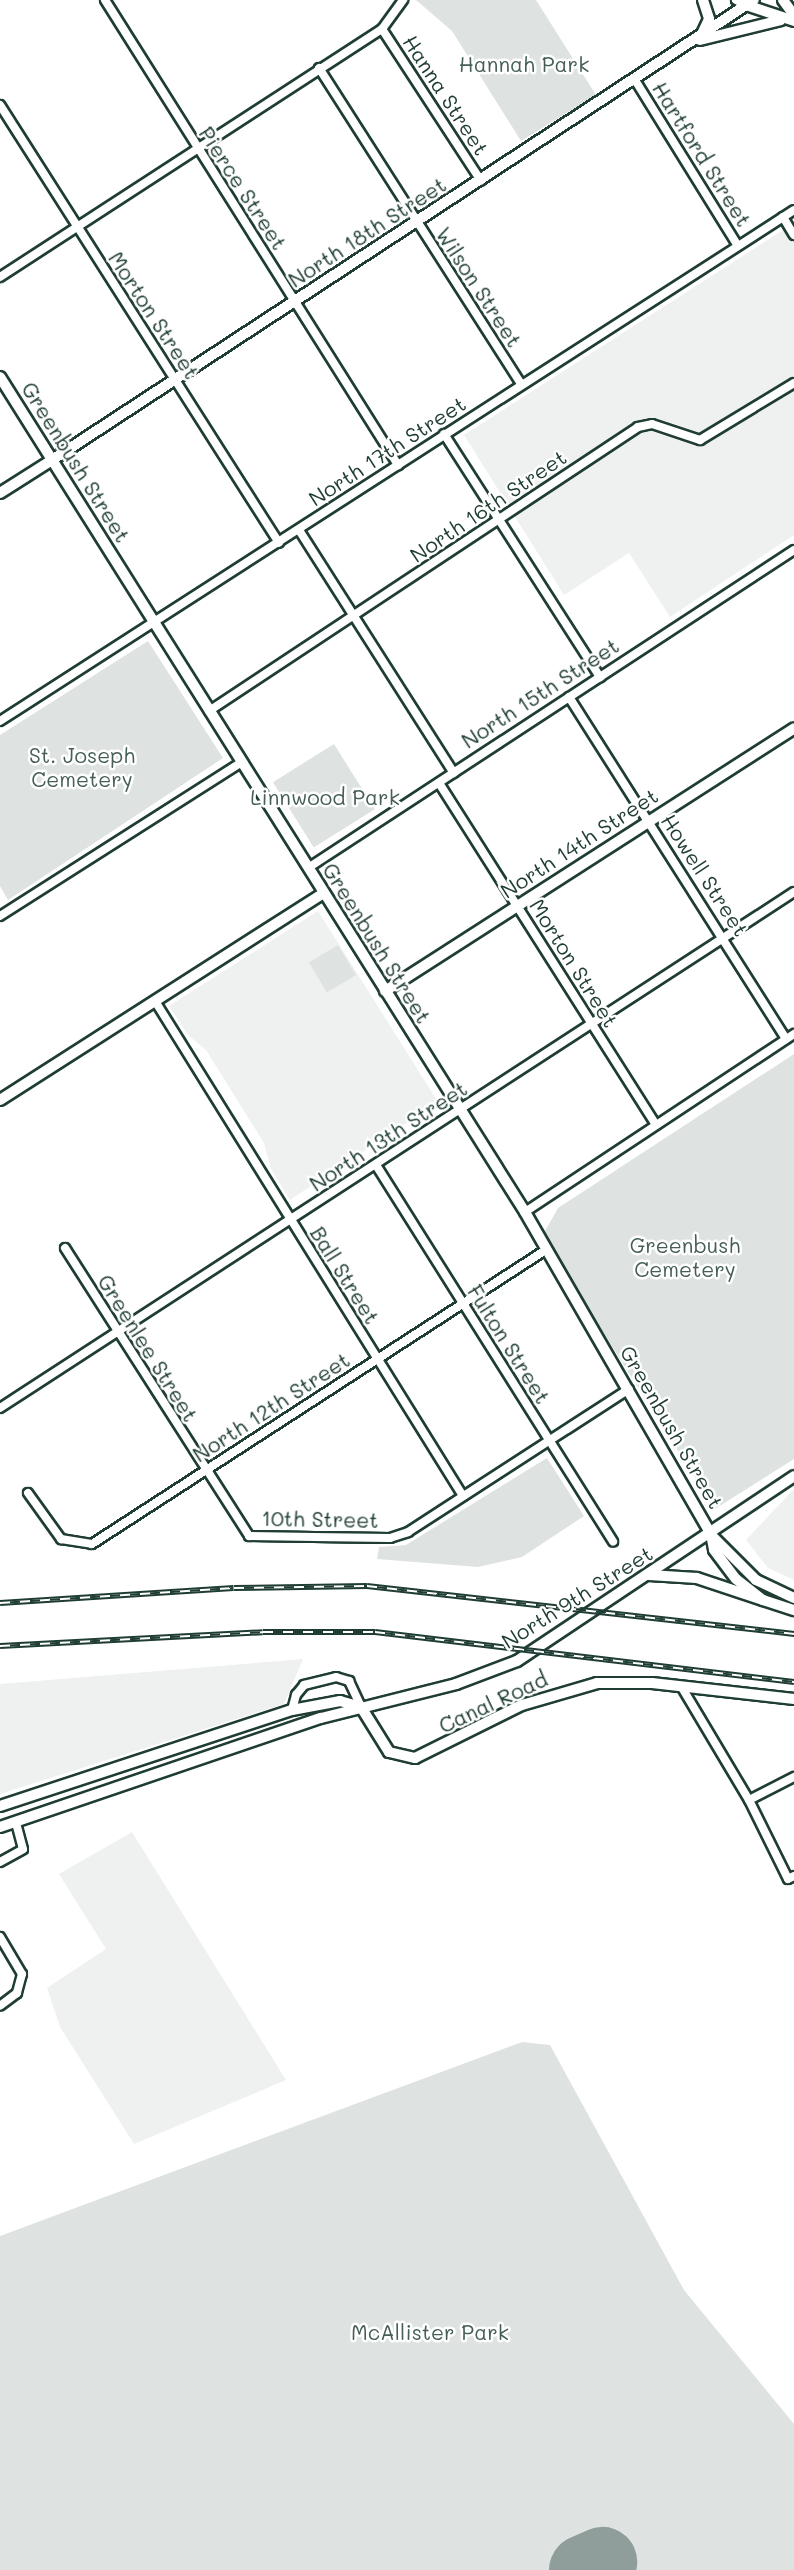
<!DOCTYPE html>
<html>
<head>
<meta charset="utf-8">
<style>
	body { margin:0 }
	#map { position:relative; width:794px; height:2570px; overflow:hidden; background:#fff; font-family:Mali,sans-serif }
	div>[style] { position:absolute }
	.built>* { inset:0; background:#eef1f0 }
	.green>* { inset:0; background:#dee3e2; transform-origin:0 0 }
	.runway>* { height:70px; margin:-35px; padding:0 35px; transform-origin:35px; border-radius:35px; background:#8f9e9a }
	.roads { filter:drop-shadow(2px 0 #1f3d34) drop-shadow(-2px 0 #1f3d34) drop-shadow(0 2px #1f3d34) drop-shadow(0 -2px #1f3d34) }
	.minor>* { height:8px; margin:-4px; padding:0 4px; transform-origin:4px; border-radius:4px; background:#fff }
	.tertiary>* { height:10px; margin:-5px; padding:0 5px; transform-origin:5px; border-radius:5px; background:#fff }
	.secondary>* { height:10px; margin:-5px; padding:0 5px; transform-origin:5px; border-radius:5px; background:#fff }
	.rail>* { height:6px; margin-top:-3px; transform-origin:0; background:repeating-linear-gradient(90deg,#fff 0 10px,#1f3d34 0 20px); box-sizing:border-box; border-block:2px solid #1f3d34 }
	span { translate:-50% -50%; white-space:nowrap; text-align:center; line-height:1.15; -webkit-text-stroke:5px #fff; paint-order:stroke }
	.park-label { font-size:21px; color:#455e57 }
	.street-label { font-size:21px; color:#1f3d34 }
</style>
</head>
<body>
<div id="map">
	<div class="built">
		<i style="clip-path:polygon(794px 223px,794px 535px,670px 617px,629px 553px,564px 595px,464px 435px)"></i>
		<i style="clip-path:polygon(318px 911px,438px 1102px,290px 1200px,271px 1169px,264px 1143px,206px 1050px,188px 1035px,169px 1006px)"></i>
		<i style="clip-path:polygon(794px 1489px,794px 1580px,768px 1568px,746px 1540px)"></i>
		<i style="clip-path:polygon(303px 1659px,284px 1704px,0 1794px,0 1684px)"></i>
		<i style="clip-path:polygon(132px 1832px,286px 2080px,134px 2144px,60px 2027px,47px 1988px,106px 1949px,59px 1874px)"></i>
	</div>
	<div class="green">
		<i style="clip-path:polygon(416px 0,536px 0,596px 95px,521px 141px,452px 31px)"></i>
		<i style="clip-path:polygon(148px 641px,223px 758px,8px 900px,0 886px,0 735px)"></i>
		<i style="left:334px;top:744px;width:77px;height:72px;rotate:58deg"></i>
		<i style="left:338px;top:945px;width:35px;height:34px;rotate:59deg"></i>
		<i style="clip-path:polygon(794px 1054px,794px 1459px,715px 1509px,551px 1250px,545px 1231px,558px 1208px)"></i>
		<i style="clip-path:polygon(547px 1458px,584px 1516px,522px 1557px,478px 1567px,377px 1559px,379px 1547px,406px 1545px)"></i>
		<i style="clip-path:polygon(522px 2042px,550px 2045px,684px 2290px,794px 2424px,794px 2570px,0 2570px,0 2236px)"></i>
	</div>
	<div class="runway">
		<i style="left:584px;top:2570px;width:20px;rotate:-24deg"></i>
	</div>
	<div class="roads">
		<div class="minor">
			<i style="left:105px;top:0;width:550px;rotate:57.78deg"></i>
			<i style="left:736px;top:0;width:11px;rotate:27deg"></i>
			<i style="left:382px;top:29px;width:181px;rotate:56.9deg"></i>
			<i style="left:319px;top:68px;width:375px;rotate:57.4deg"></i>
			<i style="left:635px;top:80px;width:195px;rotate:58.2deg"></i>
			<i style="left:0;top:105px;width:519px;rotate:57.5deg"></i>
			<i style="left:783px;top:217px;width:21px;rotate:59deg"></i>
			<i style="left:0;top:277px;width:455px;rotate:-33deg"></i>
			<i style="left:382px;top:29px;width:36px;rotate:-54deg"></i>
			<i style="left:444px;top:434px;width:289px;rotate:57.3deg"></i>
			<i style="left:299px;top:530px;width:288px;rotate:57.5deg"></i>
			<i style="left:569px;top:697px;width:405px;rotate:57.6deg"></i>
			<i style="left:209px;top:711px;width:514px;rotate:-33.5deg"></i>
			<i style="left:638px;top:427px;width:14px;rotate:-12deg"></i>
			<i style="left:652px;top:424px;width:51px;rotate:18.4deg"></i>
			<i style="left:700px;top:440px;width:110px;rotate:-31.2deg"></i>
			<i style="left:0;top:721px;width:944px;rotate:-32.76deg"></i>
			<i style="left:439px;top:783px;width:405px;rotate:57.6deg"></i>
			<i style="left:308px;top:868px;width:581px;rotate:-33.2deg"></i>
			<i style="left:0;top:916px;width:287px;rotate:-32.5deg"></i>
			<i style="left:155px;top:1001px;width:583px;rotate:58.11deg"></i>
			<i style="left:376px;top:1165px;width:445px;rotate:57.8deg"></i>
			<i style="left:525px;top:1212px;width:323px;rotate:-33.5deg"></i>
			<i style="left:65px;top:1248px;width:342px;rotate:57.4deg"></i>
			<i style="left:249px;top:1536px;width:141px;rotate:0.8deg"></i>
			<i style="left:390px;top:1538px;width:19px;rotate:-18deg"></i>
			<i style="left:408px;top:1532px;width:263px;rotate:-32.9deg"></i>
			<i style="left:0;top:1408px;width:947px;rotate:-33.02deg"></i>
			<i style="left:28px;top:1493px;width:57px;rotate:54.3deg"></i>
			<i style="left:61px;top:1539px;width:31px;rotate:9deg"></i>
			<i style="left:92px;top:1544px;width:539px;rotate:-32.95deg"></i>
			<i style="left:681px;top:1686px;width:133px;rotate:59.2deg"></i>
			<i style="left:749px;top:1800px;width:88px;rotate:63.7deg"></i>
			<i style="left:788px;top:1879px;width:7px;rotate:-27deg"></i>
			<i style="left:292px;top:1710px;width:16px;rotate:-75deg"></i>
			<i style="left:296px;top:1695px;width:13px;rotate:-51deg"></i>
			<i style="left:304px;top:1685px;width:33px;rotate:-14deg"></i>
			<i style="left:336px;top:1677px;width:14px;rotate:17deg"></i>
			<i style="left:349px;top:1681px;width:29px;rotate:65deg"></i>
			<i style="left:749px;top:1800px;width:51px;rotate:-27.1deg"></i>
			<i style="left:0;top:1862px;width:26px;rotate:-29deg"></i>
			<i style="left:23px;top:1849px;width:28px;rotate:-105deg"></i>
			<i style="left:0;top:1937px;width:43px;rotate:59.3deg"></i>
			<i style="left:22px;top:1974px;width:20px;rotate:105deg"></i>
			<i style="left:17px;top:1993px;width:21px;rotate:143deg"></i>
		</div>
		<div class="tertiary">
			<i style="left:746px;top:5px;width:51px;rotate:18.4deg"></i>
			<i style="left:0;top:493px;width:62px;rotate:-32.4deg"></i>
			<i style="left:385px;top:991px;width:486px;rotate:-32.7deg"></i>
			<i style="left:711px;top:1534px;width:16px;rotate:79deg"></i>
			<i style="left:714px;top:1550px;width:36px;rotate:53deg"></i>
			<i style="left:736px;top:1579px;width:34px;rotate:38deg"></i>
			<i style="left:763px;top:1600px;width:33px;rotate:18deg"></i>
			<i style="left:711px;top:1535px;width:64px;rotate:45deg"></i>
			<i style="left:756px;top:1580px;width:42px;rotate:25.3deg"></i>
		</div>
		<div class="secondary">
			<i style="left:703px;top:0;width:20px;rotate:72deg"></i>
			<i style="left:709px;top:19px;width:14px;rotate:115deg"></i>
			<i style="left:783px;top:0;width:19px;rotate:54deg"></i>
			<i style="left:700px;top:40px;width:83px;rotate:-13.9deg"></i>
			<i style="left:0;top:377px;width:986px;rotate:57.84deg"></i>
			<i style="left:525px;top:1212px;width:372px;rotate:60deg"></i>
			<i style="left:52px;top:460px;width:839px;rotate:-33.24deg"></i>
			<i style="left:0;top:1100px;width:384px;rotate:-32.6deg"></i>
			<i style="left:649px;top:1575px;width:48px;rotate:3.6deg"></i>
			<i style="left:697px;top:1578px;width:70px;rotate:18.4deg"></i>
			<i style="left:361px;top:1707px;width:53px;rotate:58.1deg"></i>
			<i style="left:389px;top:1752px;width:27px;rotate:13deg"></i>
			<i style="left:415px;top:1758px;width:119px;rotate:-26.4deg"></i>
			<i style="left:522px;top:1705px;width:78px;rotate:-16.3deg"></i>
			<i style="left:597px;top:1683px;width:55px"></i>
			<i style="left:652px;top:1683px;width:143px;rotate:6.4deg"></i>
			<i style="left:0;top:1806px;width:307px;rotate:-18.2deg"></i>
			<i style="left:292px;top:1710px;width:49px;rotate:-10.6deg"></i>
			<i style="left:340px;top:1701px;width:22px;rotate:16deg"></i>
			<i style="left:0;top:1827px;width:339px;rotate:-18.8deg"></i>
			<i style="left:321px;top:1718px;width:139px;rotate:-14.1deg"></i>
			<i style="left:456px;top:1684px;width:65px;rotate:-20.7deg"></i>
			<i style="left:517px;top:1661px;width:333px;rotate:-33.7deg"></i>
		</div>
	</div>
	<div class="rail">
		<i style="left:0;top:1603px;width:234px;rotate:-3.7deg"></i>
		<i style="left:234px;top:1588px;width:133px;rotate:-0.9deg"></i>
		<i style="left:367px;top:1586px;width:430px;rotate:6.4deg"></i>
		<i style="left:0;top:1646px;width:263px;rotate:-3deg"></i>
		<i style="left:263px;top:1632px;width:112px"></i>
		<i style="left:375px;top:1632px;width:422px;rotate:6.8deg"></i>
	</div>
	<div class="park-label">
		<span style="left:524px;top:64px">Hannah Park</span>
		<span style="left:82px;top:767px">St. Joseph<br>Cemetery</span>
		<span style="left:325px;top:797px">Linnwood Park</span>
		<span style="left:685px;top:1257px">Greenbush<br>Cemetery</span>
		<span style="left:430px;top:2332px">McAllister Park</span>
	</div>
	<div class="street-label">
		<span style="left:446px;top:95px;rotate:57deg">Hanna Street</span>
		<span style="left:702px;top:154px;rotate:58deg">Hartford Street</span>
		<span style="left:243px;top:188px;rotate:57deg">Pierce Street</span>
		<span style="left:367px;top:232px;rotate:-33deg">North 18th Street</span>
		<span style="left:479px;top:287px;rotate:57deg">Wilson Street</span>
		<span style="left:154px;top:315px;rotate:57deg">Morton Street</span>
		<span style="left:387px;top:451px;rotate:-33deg">North 17th Street</span>
		<span style="left:76px;top:462px;rotate:58deg">Greenbush Street</span>
		<span style="left:488px;top:506px;rotate:-34deg">North 16th Street</span>
		<span style="left:540px;top:693px;rotate:-33deg">North 15th Street</span>
		<span style="left:579px;top:843px;rotate:-33deg">North 14th Street</span>
		<span style="left:705px;top:875px;rotate:57deg">Howell Street</span>
		<span style="left:377px;top:943px;rotate:58deg">Greenbush Street</span>
		<span style="left:574px;top:963px;rotate:58deg">Morton Street</span>
		<span style="left:388px;top:1136px;rotate:-33deg">North 13th Street</span>
		<span style="left:345px;top:1275px;rotate:58deg">Ball Street</span>
		<span style="left:509px;top:1344px;rotate:58deg">Fulton Street</span>
		<span style="left:148px;top:1348px;rotate:58deg">Greenlee Street</span>
		<span style="left:271px;top:1407px;rotate:-33deg">North 12th Street</span>
		<span style="left:672px;top:1427px;rotate:60deg">Greenbush Street</span>
		<span style="left:320px;top:1519px;rotate:1deg">10th Street</span>
		<span style="left:577px;top:1597px;rotate:-32deg">North 9th Street</span>
		<span style="left:493px;top:1702px;rotate:-25deg">Canal Road</span>
	</div>
</div>
</body>
</html>
